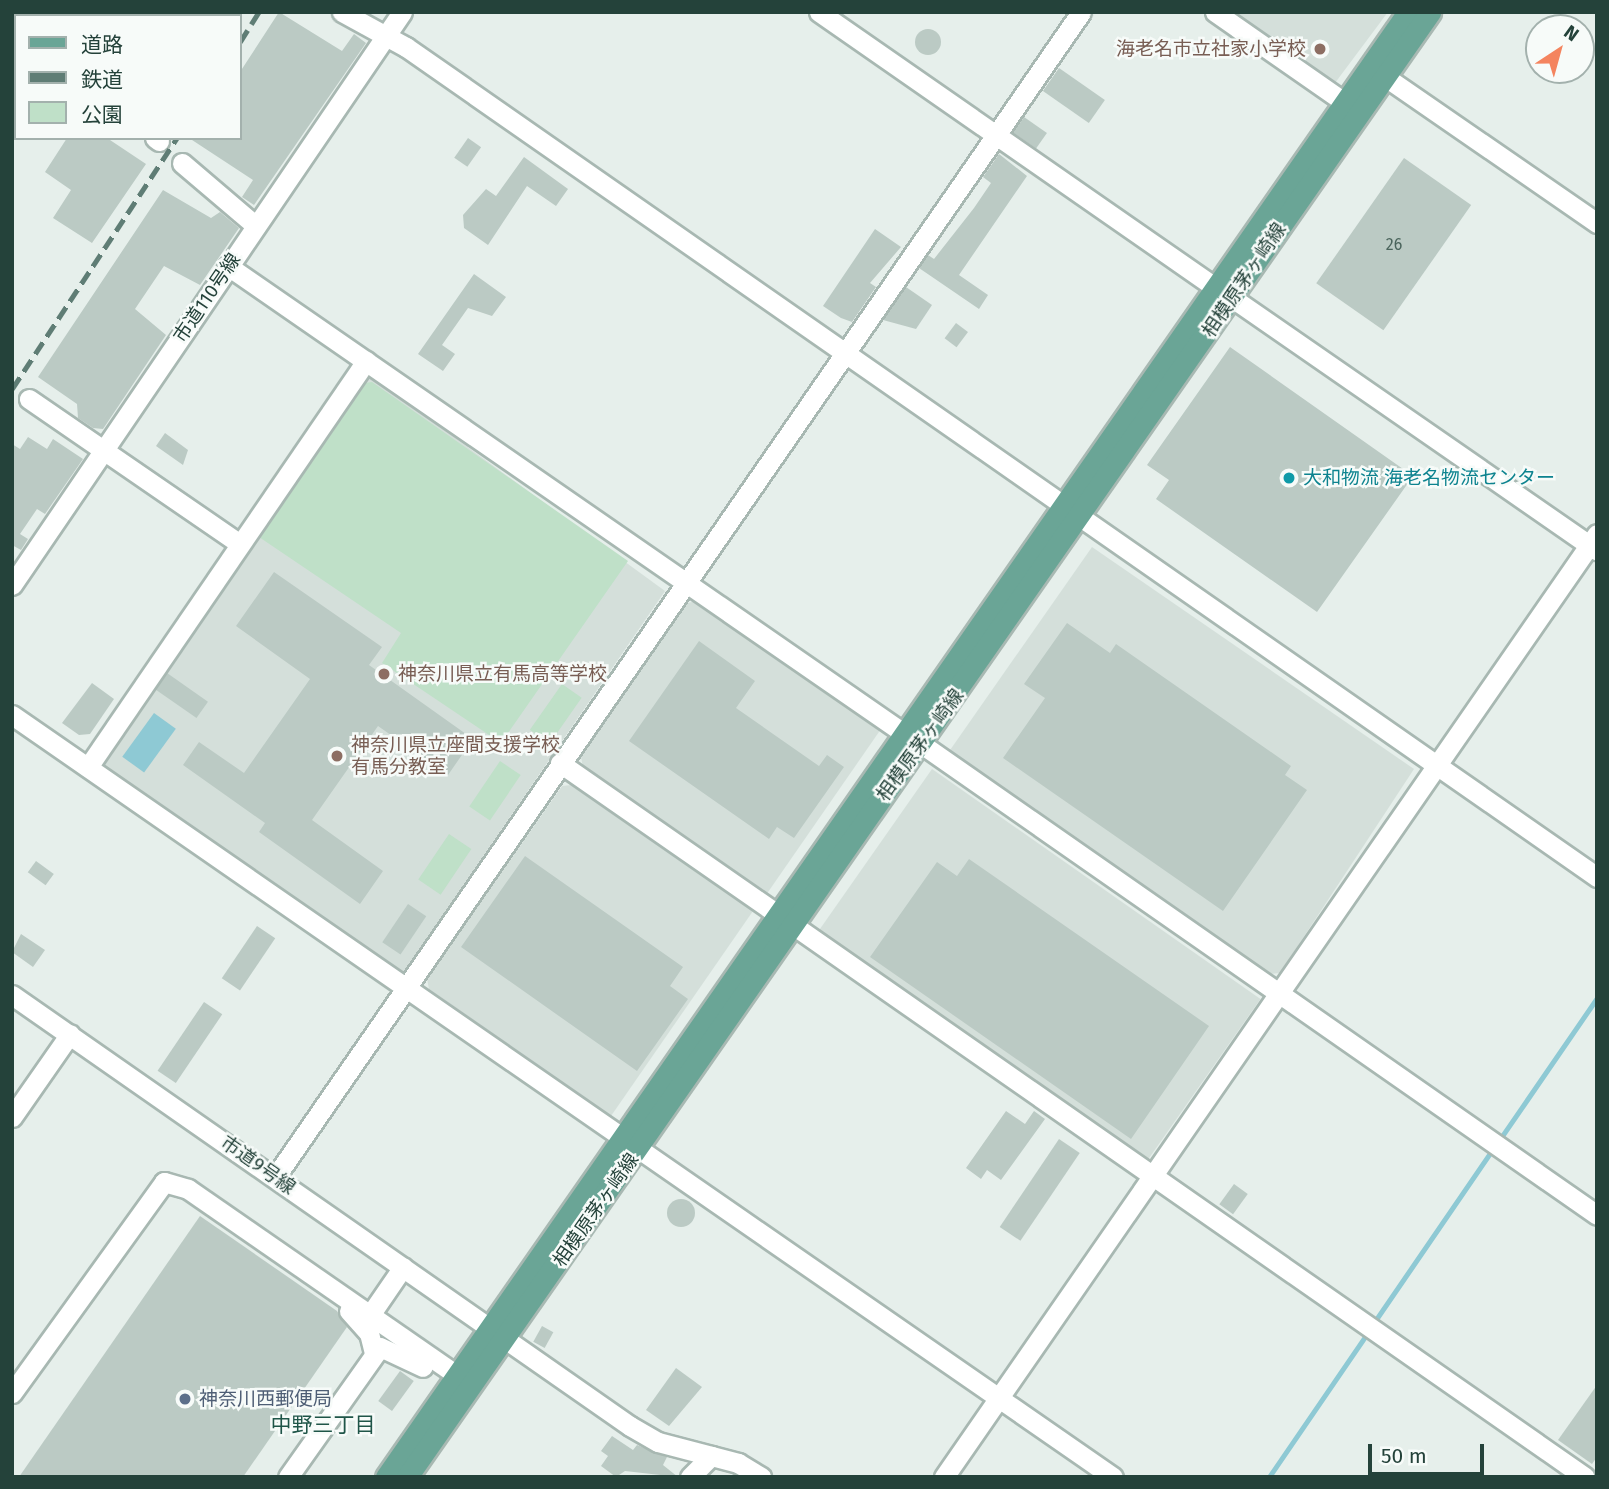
<!DOCTYPE html>
<html>
<head>
<meta charset="utf-8">
<style>
	body { margin:0 }
	#map { position:relative; width:1609px; height:1489px; overflow:hidden; background:#e6efeb; font-family:"Fira Sans","Noto Sans JP",sans-serif }
	div>[style] { position:absolute }
	.built>* { inset:0; background:#d4dfda; transform-origin:0 0 }
	.green>* { inset:0; background:#bfe0c8; transform-origin:0 0 }
	.water>* { inset:0; background:#8ec9d4; transform-origin:0 0 }
	.stream>* { height:4.5px; margin:-2.25px; padding:0 2.25px; transform-origin:2.25px; border-radius:2.25px; background:#8ec9d4 }
	.building>* { inset:0; background:#bbcac4; transform-origin:0 0 }
	.round { border-radius:50% }
	.path>* { height:2.5px; margin-top:-1.25px; transform-origin:0; background:repeating-linear-gradient(90deg,#86b3a5 0 3.5px,transparent 0 8.5px) }
	.roads { filter:drop-shadow(2px 0 #a8b8b2) drop-shadow(-2px 0 #a8b8b2) drop-shadow(0 2px #a8b8b2) drop-shadow(0 -2px #a8b8b2) }
	.minor>* { height:19px; margin:-9.5px; padding:0 9.5px; transform-origin:9.5px; border-radius:9.5px; background:#fff }
	.major>* { height:21px; margin:-10.5px; padding:0 10.5px; transform-origin:10.5px; border-radius:10.5px; background:#6aa596 }
	.rail>* { height:4.5px; margin-top:-2.25px; transform-origin:0; background:repeating-linear-gradient(90deg,#5f7d75 0 14px,transparent 0 21px) }
	.dots>* { width:19px; height:19px; translate:-50% -50%; box-sizing:border-box; border:4px solid #f7fbf9; border-radius:50% }
	span { translate:-50% -50%; white-space:nowrap; text-align:center; line-height:1.15; -webkit-text-stroke:5px #f7fbf9; paint-order:stroke }
	.number-label { font-size:16px; color:#4a645c }
	.number-label span { -webkit-text-stroke-width:0 }
	.education-label { font-size:19px; color:#785e54 }
	.right { translate:-100% -50%; text-align:right }
	.left { translate:0 -50%; text-align:left }
	.street-label { font-size:19px; color:#24423a }
	.culture-label { font-size:19px; color:#0d838f }
	.service-label { font-size:19px; color:#4e5e75 }
	.neighbourhood-label { font-size:21px; color:#1f5548 }
	.frame { position:absolute; inset:0; border:14px solid #24423a; pointer-events:none }
	.legend { position:absolute; left:14px; top:14px; width:228px; height:126px; box-sizing:border-box; background:#f7fbf9; border:2px solid #a3b1ad; margin:0; padding:9px 12px; list-style:none; font-size:21px; color:#24423a }
	.legend li { display:flex; align-items:center; gap:14px; height:35px }
	.legend b { width:35px; border:2px solid #a3b1ad }
	.north { position:absolute; left:1525px; top:14px; width:70px; height:70px; box-sizing:border-box; background:#f7fbf9; border:2px solid #a3b1ad; border-radius:50%; rotate:36deg; font-size:19px; font-weight:700; line-height:28px; text-align:center; color:#24423a }
	.north::after { content:''; display:block; margin:auto; width:24px; height:32px; background:#f4845f; clip-path:polygon(50% 0,100% 100%,50% 72%,0 100%) }
	.scale { position:absolute; left:1368px; top:1444px; width:116px; height:32px; box-sizing:border-box; border:4px solid #24423a; border-top:0; padding-left:9px; font-size:21px; line-height:24px; white-space:nowrap; color:#24423a; -webkit-text-stroke:5px #f7fbf9; paint-order:stroke }
</style>
</head>
<body>
<div id="map">
	<div class="built">
		<i style="clip-path:polygon(1224px 12px,1388px 12px,1332px 87px)"></i>
		<i style="clip-path:polygon(373px 378px,665px 591px,403px 973px,105px 767px,102px 757px,361px 379px)"></i>
		<i style="clip-path:polygon(1092px 547px,1414px 769px,1280px 973px,1269px 974px,948px 753px)"></i>
		<i style="clip-path:polygon(697px 601px,881px 729px,766px 895px,583px 767px,581px 757px,687px 603px)"></i>
		<i style="left:932px;top:769px;width:401px;height:196px;rotate:35deg"></i>
		<i style="clip-path:polygon(571px 785px,753px 911px,611px 1116px,429px 989px,427px 979px,562px 786px)"></i>
	</div>
	<div class="green">
		<i style="clip-path:polygon(372px 382px,628px 561px,501px 743px,382px 663px,401px 633px,259px 537px,364px 383px)"></i>
		<i style="left:562px;top:684px;width:24px;height:56px;rotate:35deg"></i>
		<i style="left:500px;top:761px;width:25px;height:55px;rotate:34deg"></i>
		<i style="left:449px;top:834px;width:27px;height:55px;rotate:34deg"></i>
	</div>
	<div class="water">
		<i style="left:154px;top:713px;width:27px;height:54px;rotate:36deg"></i>
	</div>
	<div class="stream">
		<i style="left:1498px;top:1142px;width:175px;rotate:-55.5deg"></i>
		<i style="left:1373px;top:1324px;width:212px;rotate:-55.6deg"></i>
		<i style="left:1269px;top:1477px;width:177px;rotate:-55.6deg"></i>
	</div>
	<div class="building">
		<i style="clip-path:polygon(279px 12px,342px 51px,354px 34px,366px 43px,254px 205px,242px 197px,253px 180px,189px 138px,240px 138px,240px 72px)"></i>
		<i class="round" style="left:915px;top:29px;width:26px;height:26px"></i>
		<i style="left:1059px;top:68px;width:56px;height:28px;rotate:35deg"></i>
		<i style="left:1024px;top:117px;width:28px;height:19px;rotate:35deg"></i>
		<i style="clip-path:polygon(67px 138px,107px 138px,146px 164px,92px 243px,53px 218px,71px 190px,45px 172px)"></i>
		<i style="left:468px;top:138px;width:16px;height:24px;rotate:35deg"></i>
		<i style="clip-path:polygon(999px 154px,1027px 176px,959px 275px,988px 295px,979px 309px,919px 268px,928px 255px,934px 259px,974px 208px,991px 183px,983px 177px)"></i>
		<i style="clip-path:polygon(524px 157px,568px 189px,556px 206px,527px 186px,488px 245px,464px 228px,463px 215px,486px 189px,496px 196px)"></i>
		<i style="left:1404px;top:158px;width:82px;height:153px;rotate:35deg"></i>
		<i style="clip-path:polygon(163px 190px,211px 218px,220px 212px,239px 228px,200px 285px,164px 266px,135px 309px,166px 335px,103px 429px,93px 428px,78px 418px,77px 404px,38px 377px)"></i>
		<i style="clip-path:polygon(875px 229px,901px 247px,870px 283px,876px 287px,852px 322px,841px 318px,823px 306px)"></i>
		<i style="clip-path:polygon(474px 274px,506px 297px,492px 316px,468px 308px,442px 345px,455px 354px,443px 371px,418px 354px)"></i>
		<i style="clip-path:polygon(906px 287px,932px 305px,916px 329px,883px 320px)"></i>
		<i style="left:956px;top:323px;width:15px;height:19px;rotate:37deg"></i>
		<i style="clip-path:polygon(1230px 347px,1413px 476px,1317px 612px,1156px 499px,1169px 480px,1147px 465px)"></i>
		<i style="clip-path:polygon(165px 433px,188px 450px,183px 465px,156px 446px)"></i>
		<i style="clip-path:polygon(28px 437px,47px 449px,53px 439px,83px 459px,45px 514px,37px 509px,20px 534px,28px 539px,21px 550px,12px 545px,12px 444px,20px 449px)"></i>
		<i style="clip-path:polygon(274px 572px,382px 647px,369px 665px,473px 739px,448px 775px,378px 726px,312px 820px,383px 871px,360px 904px,259px 832px,265px 823px,183px 765px,199px 742px,244px 773px,310px 679px,236px 626px)"></i>
		<i style="clip-path:polygon(1067px 623px,1110px 653px,1116px 644px,1291px 766px,1285px 775px,1307px 790px,1223px 911px,1003px 758px,1045px 698px,1024px 684px)"></i>
		<i style="clip-path:polygon(699px 641px,755px 681px,736px 708px,819px 766px,827px 755px,844px 767px,794px 838px,777px 827px,769px 839px,629px 741px)"></i>
		<i style="left:167px;top:673px;width:50px;height:20px;rotate:35deg"></i>
		<i style="clip-path:polygon(92px 683px,114px 699px,90px 734px,79px 735px,62px 723px)"></i>
		<i style="clip-path:polygon(525px 856px,683px 967px,670px 986px,688px 999px,637px 1071px,461px 947px)"></i>
		<i style="clip-path:polygon(969px 859px,1209px 1026px,1131px 1139px,870px 957px,937px 862px,957px 876px)"></i>
		<i style="left:36px;top:861px;width:22px;height:14px;rotate:36deg"></i>
		<i style="left:408px;top:904px;width:22px;height:46px;rotate:34deg"></i>
		<i style="left:257px;top:926px;width:22px;height:63px;rotate:34deg"></i>
		<i style="clip-path:polygon(21px 934px,45px 950px,33px 967px,12px 952px)"></i>
		<i style="left:204px;top:1002px;width:22px;height:83px;rotate:34deg"></i>
		<i style="clip-path:polygon(1006px 1111px,1025px 1124px,1034px 1111px,1045px 1119px,1001px 1180px,987px 1170px,981px 1179px,966px 1168px)"></i>
		<i style="left:1059px;top:1139px;width:25px;height:106px;rotate:34deg"></i>
		<i style="left:1234px;top:1184px;width:17px;height:25px;rotate:36deg"></i>
		<i class="round" style="left:667px;top:1199px;width:28px;height:28px"></i>
		<i style="clip-path:polygon(200px 1216px,337px 1311px,347px 1327px,243px 1477px,19px 1477px)"></i>
		<i style="left:542px;top:1326px;width:13px;height:18px;rotate:29deg"></i>
		<i style="clip-path:polygon(676px 1368px,702px 1387px,669px 1426px,646px 1410px)"></i>
		<i style="left:400px;top:1371px;width:17px;height:37px;rotate:36deg"></i>
		<i style="clip-path:polygon(1597px 1385px,1597px 1457px,1592px 1464px,1558px 1440px)"></i>
		<i style="clip-path:polygon(612px 1436px,633px 1450px,637px 1445px,667px 1457px,663px 1465px,678px 1477px,625px 1471px,616px 1477px,601px 1466px,608px 1456px,601px 1451px)"></i>
	</div>
	<div class="path">
		<i style="left:79px;top:16px;width:4px;rotate:-63deg"></i>
		<i style="left:12px;top:113px;width:6px;rotate:-51deg"></i>
	</div>
	<div class="roads">
		<div class="minor">
			<i style="left:23px;top:12px;width:6px;rotate:45deg"></i>
			<i style="left:342px;top:12px;width:73px;rotate:28.7deg"></i>
			<i style="left:406px;top:47px;width:1452px;rotate:34.87deg"></i>
			<i style="left:819px;top:12px;width:482px;rotate:34.8deg"></i>
			<i style="left:1215px;top:12px;width:157px;rotate:34.9deg"></i>
			<i style="left:1384px;top:76px;width:259px;rotate:34.6deg"></i>
			<i style="left:155px;top:138px;width:5px;rotate:37deg"></i>
			<i style="left:182px;top:163px;width:97px;rotate:40.4deg"></i>
			<i style="left:228px;top:266px;width:823px;rotate:34.66deg"></i>
			<i style="left:1231px;top:297px;width:445px;rotate:34.7deg"></i>
			<i style="left:29px;top:399px;width:256px;rotate:34.5deg"></i>
			<i style="left:12px;top:585px;width:693px;rotate:-55.76deg"></i>
			<i style="left:12px;top:715px;width:1339px;rotate:34.69deg"></i>
			<i style="left:920px;top:743px;width:825px;rotate:34.88deg"></i>
			<i style="left:560px;top:763px;width:267px;rotate:34.8deg"></i>
			<i style="left:88px;top:767px;width:492px;rotate:-55.6deg"></i>
			<i style="left:793px;top:925px;width:965px;rotate:34.88deg"></i>
			<i style="left:12px;top:995px;width:753px;rotate:34.89deg"></i>
			<i style="left:630px;top:1426px;width:32px;rotate:30deg"></i>
			<i style="left:658px;top:1442px;width:83px;rotate:14.7deg"></i>
			<i style="left:738px;top:1463px;width:27px;rotate:31deg"></i>
			<i style="left:12px;top:1117px;width:101px;rotate:-55.1deg"></i>
			<i style="left:276px;top:1176px;width:1415px;rotate:-55.33deg"></i>
			<i style="left:349px;top:1311px;width:30px;rotate:48deg"></i>
			<i style="left:369px;top:1333px;width:21px;rotate:76deg"></i>
			<i style="left:370px;top:1315px;width:58px;rotate:-55.5deg"></i>
			<i style="left:12px;top:1393px;width:260px;rotate:-54.2deg"></i>
			<i style="left:164px;top:1182px;width:25px;rotate:16deg"></i>
			<i style="left:188px;top:1189px;width:327px;rotate:34.7deg"></i>
			<i style="left:288px;top:1477px;width:159px;rotate:-54.7deg"></i>
			<i style="left:380px;top:1347px;width:47px;rotate:24.9deg"></i>
			<i style="left:690px;top:1477px;width:30px;rotate:-45deg"></i>
			<i style="left:944px;top:1477px;width:1147px;rotate:-55.3deg"></i>
		</div>
		<div class="major">
			<i style="left:386px;top:1477px;width:1786px;rotate:-55.1deg"></i>
			<i style="left:407px;top:1477px;width:1787px;rotate:-55.07deg"></i>
		</div>
	</div>
	<div class="rail">
		<i style="left:240px;top:42px;width:36px;rotate:-58deg"></i>
		<i style="left:12px;top:389px;width:300px;rotate:-56.7deg"></i>
	</div>
	<div class="dots">
		<i style="left:1320px;top:49px;background:#8d6e63"></i>
		<i style="left:1289px;top:478px;background:#0f9aa8"></i>
		<i style="left:384px;top:674px;background:#8d6e63"></i>
		<i style="left:337px;top:756px;background:#8d6e63"></i>
		<i style="left:185px;top:1399px;background:#5c6f8a"></i>
	</div>
	<div class="number-label">
		<span style="left:1394px;top:245px">26</span>
	</div>
	<div class="education-label">
		<span class="right" style="left:1306px;top:49px">海老名市立社家小学校</span>
		<span class="left" style="left:398px;top:674px">神奈川県立有馬高等学校</span>
		<span class="left" style="left:351px;top:756px">神奈川県立座間支援学校<br>有馬分教室</span>
	</div>
	<div class="street-label">
		<span style="left:1244px;top:280px;rotate:-56deg">相模原茅ヶ崎線</span>
		<span style="left:207px;top:298px;rotate:-56deg">市道110号線</span>
		<span style="left:920px;top:745px;rotate:-54deg">相模原茅ヶ崎線</span>
		<span style="left:258px;top:1165px;rotate:35deg">市道9号線</span>
		<span style="left:596px;top:1210px;rotate:-55deg">相模原茅ヶ崎線</span>
	</div>
	<div class="culture-label">
		<span class="left" style="left:1303px;top:478px">大和物流 海老名物流センター</span>
	</div>
	<div class="service-label">
		<span class="left" style="left:199px;top:1399px">神奈川西郵便局</span>
	</div>
	<div class="neighbourhood-label">
		<span style="left:323px;top:1425px">中野三丁目</span>
	</div>
	<div class="frame"></div>
	<ul class="legend">
	<li><b style="height:9px;background:#6aa596"></b>道路</li>
	<li><b style="height:9px;background:#5f7d75"></b>鉄道</li>
	<li><b style="height:19px;background:#bfe0c8"></b>公園</li>
	</ul>
	<div class="north">N</div>
	<div class="scale">50 m</div>
</div>
</body>
</html>
